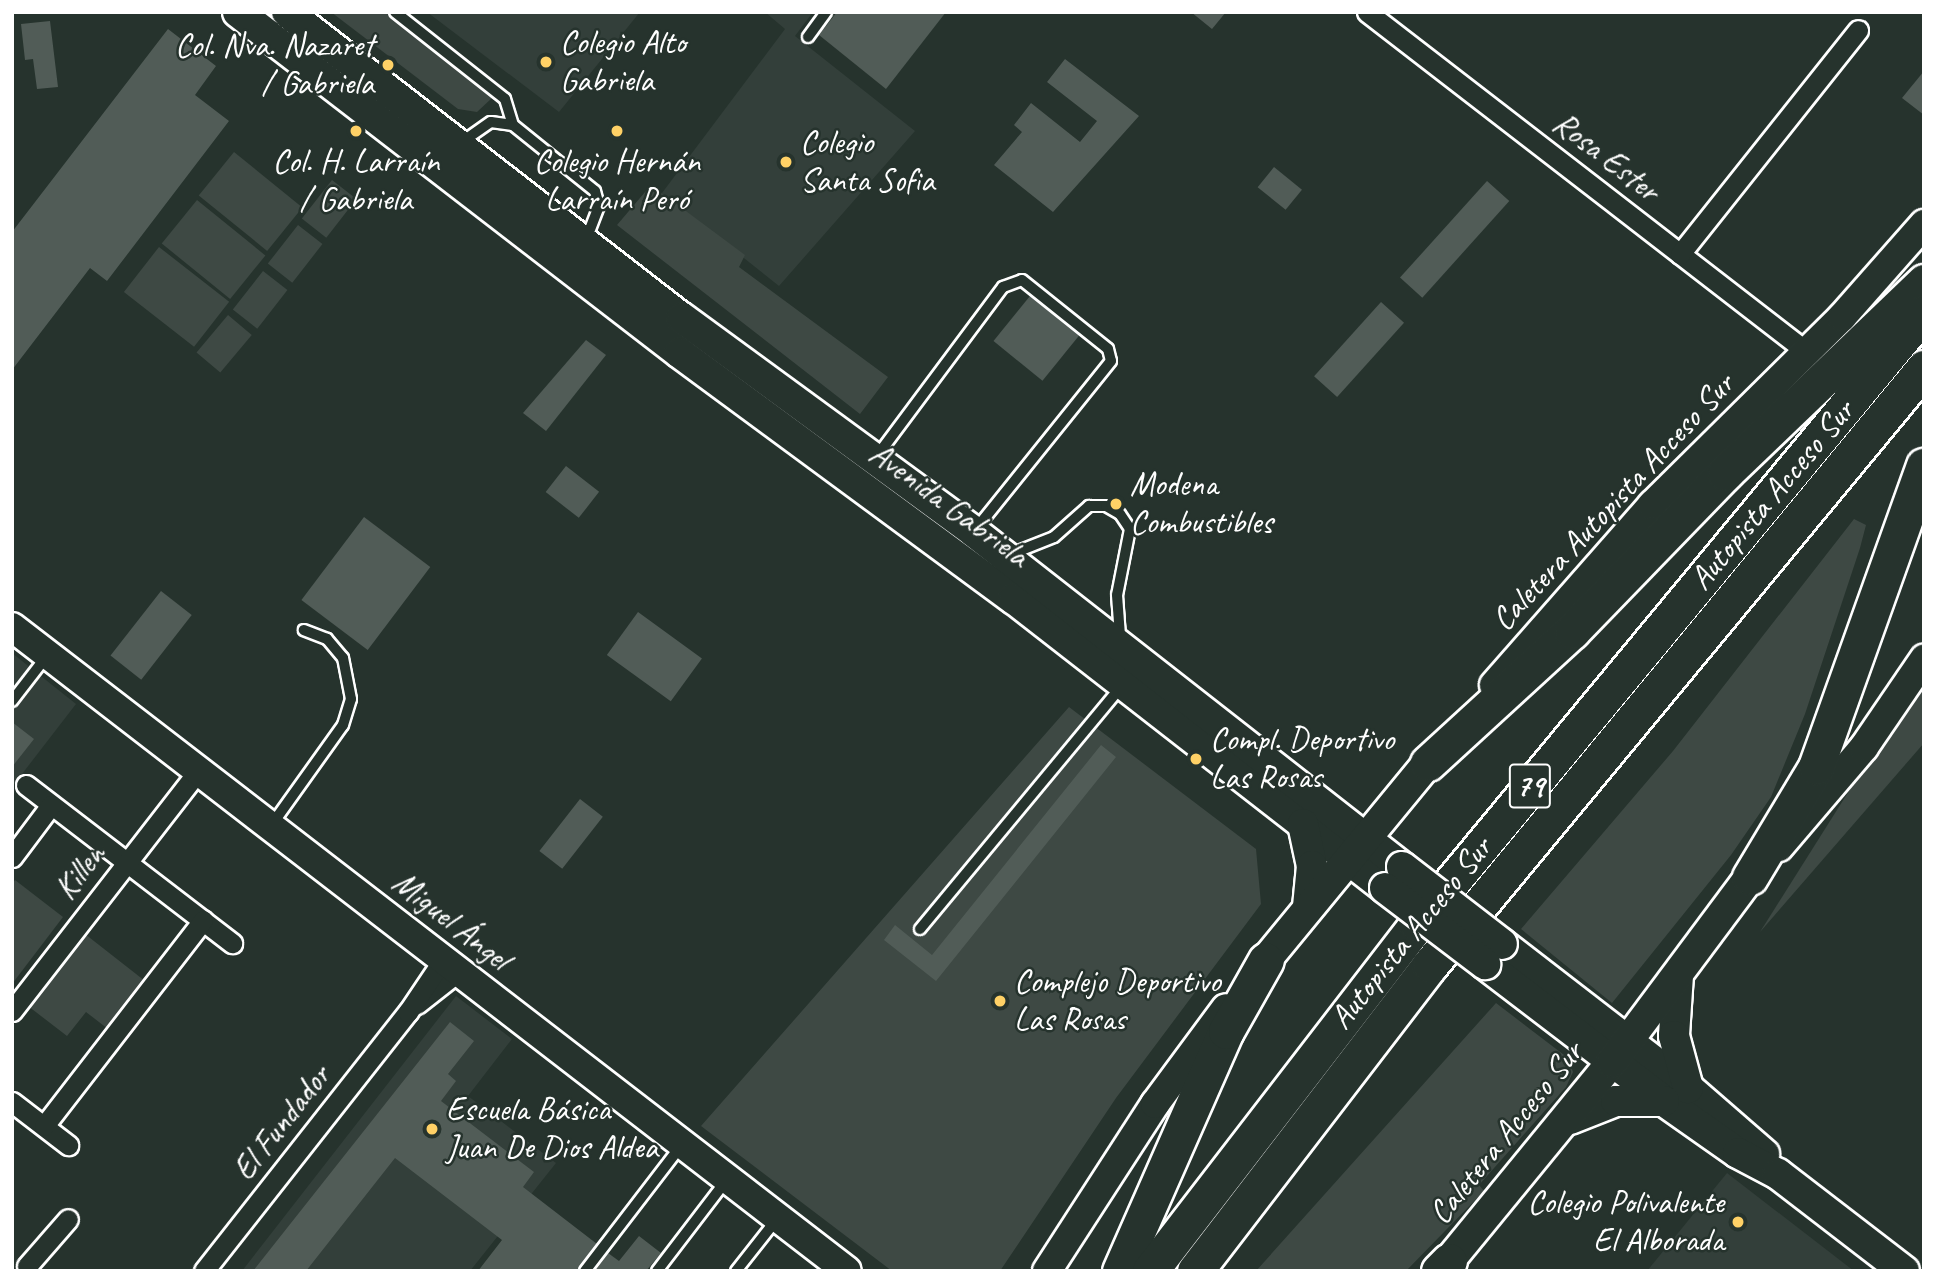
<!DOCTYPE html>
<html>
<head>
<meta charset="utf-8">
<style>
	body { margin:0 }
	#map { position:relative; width:1936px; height:1283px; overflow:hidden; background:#26332d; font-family:Caveat,sans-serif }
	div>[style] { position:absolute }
	.built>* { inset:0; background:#333f3a }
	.green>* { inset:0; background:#3e4944; transform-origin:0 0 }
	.building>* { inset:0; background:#515c57; transform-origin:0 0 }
	.roads { filter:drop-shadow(2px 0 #fff) drop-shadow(-2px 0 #fff) drop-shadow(0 2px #fff) drop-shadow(0 -2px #fff) }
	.lane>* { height:10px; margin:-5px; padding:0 5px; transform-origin:5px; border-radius:5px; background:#26332d }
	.street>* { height:19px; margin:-9.5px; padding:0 9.5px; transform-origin:9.5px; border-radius:9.5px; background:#26332d }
	.secondary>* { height:28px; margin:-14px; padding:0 14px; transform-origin:14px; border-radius:14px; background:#26332d }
	.primary>* { height:30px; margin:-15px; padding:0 15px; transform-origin:15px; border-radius:15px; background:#26332d }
	.highway>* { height:35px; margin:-17.5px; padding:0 17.5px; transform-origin:17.5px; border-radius:17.5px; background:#26332d }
	.bridges { filter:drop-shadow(2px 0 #fff) drop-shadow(-2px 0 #fff) drop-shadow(0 2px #fff) drop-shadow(0 -2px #fff) }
	.primary-bridge>* { height:30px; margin:-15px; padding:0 15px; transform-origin:15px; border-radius:15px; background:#26332d }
	.dots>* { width:19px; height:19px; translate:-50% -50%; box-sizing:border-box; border:4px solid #26332d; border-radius:50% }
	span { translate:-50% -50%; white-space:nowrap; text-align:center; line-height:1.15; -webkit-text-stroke:5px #26332d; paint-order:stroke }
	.shield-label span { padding:2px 5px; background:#26332d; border:2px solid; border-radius:5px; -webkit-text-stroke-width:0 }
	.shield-label { font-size:32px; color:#fff; font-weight:700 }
	.poi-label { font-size:33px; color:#fff }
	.left { translate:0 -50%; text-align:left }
	.right { translate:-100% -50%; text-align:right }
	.street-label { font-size:33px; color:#fff }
	.frame { position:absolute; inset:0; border:14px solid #fff; pointer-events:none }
</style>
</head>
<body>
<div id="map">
	<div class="built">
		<i style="clip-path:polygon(427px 12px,640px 12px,559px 112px)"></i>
		<i style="clip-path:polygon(765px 12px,813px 12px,795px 36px,915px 131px,779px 286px,662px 193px,785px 29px)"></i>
		<i style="clip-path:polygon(12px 653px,76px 704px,12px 787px)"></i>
		<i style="clip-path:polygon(456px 996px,512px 1039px,468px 1096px,556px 1163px,470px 1271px,242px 1271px)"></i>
		<i style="clip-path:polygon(1727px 1173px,1854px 1271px,1647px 1271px)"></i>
	</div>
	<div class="green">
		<i style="clip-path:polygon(331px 12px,405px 12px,495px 84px,492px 98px,477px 112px,458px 109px)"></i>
		<i style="left:234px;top:152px;width:88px;height:56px;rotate:39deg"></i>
		<i style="left:332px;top:180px;width:31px;height:49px;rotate:38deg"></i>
		<i style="clip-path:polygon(651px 185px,745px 255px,739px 267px,888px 377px,860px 414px,617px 225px)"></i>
		<i style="left:197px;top:200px;width:88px;height:56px;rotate:39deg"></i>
		<i style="left:298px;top:225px;width:31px;height:49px;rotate:38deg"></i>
		<i style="left:159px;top:247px;width:89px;height:57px;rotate:38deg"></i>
		<i style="left:263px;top:271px;width:31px;height:49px;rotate:38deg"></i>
		<i style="left:228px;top:315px;width:31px;height:49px;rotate:40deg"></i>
		<i style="clip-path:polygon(1854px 519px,1866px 525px,1860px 548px,1805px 714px,1771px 797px,1731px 855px,1612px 1003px,1521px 929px,1673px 751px)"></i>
		<i style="clip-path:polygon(1924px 672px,1924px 743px,1760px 932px)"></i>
		<i style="clip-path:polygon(1069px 707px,1256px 849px,1261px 904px,1116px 1098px,1000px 1271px,892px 1271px,701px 1126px)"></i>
		<i style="clip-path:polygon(15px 880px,63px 917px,12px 984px,12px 884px)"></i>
		<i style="clip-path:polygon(85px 934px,145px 981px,108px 1029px,86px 1012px,67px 1036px,28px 1006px)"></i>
		<i style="clip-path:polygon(1496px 1003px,1568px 1058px,1573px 1072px,1566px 1087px,1479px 1185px,1484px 1191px,1406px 1271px,1256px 1271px)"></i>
	</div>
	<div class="building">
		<i style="clip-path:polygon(837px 12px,946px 12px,886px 89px,819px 35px)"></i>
		<i style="clip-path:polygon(1191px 12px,1226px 12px,1212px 29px)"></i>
		<i style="clip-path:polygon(50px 21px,58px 87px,37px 89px,33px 59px,25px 60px,21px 24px)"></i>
		<i style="clip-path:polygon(168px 29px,216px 66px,195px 95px,229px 121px,107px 281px,90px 268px,12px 370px,12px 232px)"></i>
		<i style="clip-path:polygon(1065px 59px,1139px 116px,1053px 212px,994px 165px,1022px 132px,1014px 125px,1031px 103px,1080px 142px,1097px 121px,1047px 82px)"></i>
		<i style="clip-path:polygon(1924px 71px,1924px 115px,1902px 98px)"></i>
		<i style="left:1274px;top:167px;width:36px;height:26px;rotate:39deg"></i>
		<i style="left:1487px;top:181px;width:30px;height:130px;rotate:42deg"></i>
		<i style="left:1030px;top:296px;width:63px;height:58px;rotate:39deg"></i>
		<i style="left:1381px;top:302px;width:31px;height:100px;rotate:42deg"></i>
		<i style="clip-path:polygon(586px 340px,606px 355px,546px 431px,523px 413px)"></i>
		<i style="left:566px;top:466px;width:42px;height:33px;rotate:38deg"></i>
		<i style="left:364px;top:517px;width:83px;height:104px;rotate:37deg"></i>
		<i style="left:161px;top:591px;width:39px;height:82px;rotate:38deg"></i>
		<i style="left:638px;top:612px;width:79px;height:53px;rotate:36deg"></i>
		<i style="clip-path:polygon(12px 722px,34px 739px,12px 767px)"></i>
		<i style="clip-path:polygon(1101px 745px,1116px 757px,936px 981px,884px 940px,895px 925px,932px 955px)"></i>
		<i style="left:580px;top:799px;width:29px;height:66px;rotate:38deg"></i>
		<i style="clip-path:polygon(450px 1022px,474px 1041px,448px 1074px,456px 1081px,441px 1101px,534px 1172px,523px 1187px,597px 1244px,578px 1271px,478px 1271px,502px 1240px,395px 1158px,306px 1271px,253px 1271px)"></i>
		<i style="clip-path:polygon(639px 1236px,661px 1253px,646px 1271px,595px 1271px,608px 1253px,619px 1261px)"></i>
	</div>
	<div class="roads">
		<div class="lane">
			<i style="left:395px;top:12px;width:140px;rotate:38.3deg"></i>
			<i style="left:505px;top:99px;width:27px;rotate:73deg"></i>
			<i style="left:808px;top:37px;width:31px;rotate:-54deg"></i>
			<i style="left:462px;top:142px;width:35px;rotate:-35deg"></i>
			<i style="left:491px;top:122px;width:22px;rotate:8deg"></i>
			<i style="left:513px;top:125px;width:105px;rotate:38.8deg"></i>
			<i style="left:595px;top:191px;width:16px;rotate:75deg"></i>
			<i style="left:599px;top:206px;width:36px;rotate:111deg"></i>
			<i style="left:877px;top:456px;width:211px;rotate:-53.3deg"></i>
			<i style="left:1003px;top:287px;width:20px;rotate:-20deg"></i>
			<i style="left:1022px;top:280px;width:110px;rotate:38.7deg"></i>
			<i style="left:1108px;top:349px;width:12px;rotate:76deg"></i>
			<i style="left:1111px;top:361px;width:216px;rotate:128.8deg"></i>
			<i style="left:1011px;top:554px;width:46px;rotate:-21.6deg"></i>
			<i style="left:1054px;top:537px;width:47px;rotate:-41.5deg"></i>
			<i style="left:1089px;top:506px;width:17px"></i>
			<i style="left:1106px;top:506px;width:16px;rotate:30deg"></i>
			<i style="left:1120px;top:514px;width:18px;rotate:56deg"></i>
			<i style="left:1130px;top:529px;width:67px;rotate:101.1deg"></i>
			<i style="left:1117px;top:595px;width:41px;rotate:85.8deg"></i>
			<i style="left:12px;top:701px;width:56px;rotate:-52.3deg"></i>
			<i style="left:273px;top:823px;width:120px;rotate:-54.5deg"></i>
			<i style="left:343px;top:725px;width:27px;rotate:-73deg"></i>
			<i style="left:351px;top:699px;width:42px;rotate:-101deg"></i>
			<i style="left:343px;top:658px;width:25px;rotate:-130deg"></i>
			<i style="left:327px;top:639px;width:25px;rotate:-159deg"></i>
			<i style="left:920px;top:929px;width:315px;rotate:-50.3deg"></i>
			<i style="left:585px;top:1271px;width:158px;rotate:-52.5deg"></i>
			<i style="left:657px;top:1271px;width:112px;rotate:-52.6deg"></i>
			<i style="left:736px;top:1271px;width:66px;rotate:-51.7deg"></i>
		</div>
		<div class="street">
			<i style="left:1367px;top:12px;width:556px;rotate:37.69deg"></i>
			<i style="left:1680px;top:254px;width:286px;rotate:-51.5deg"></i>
			<i style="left:26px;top:785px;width:260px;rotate:37.5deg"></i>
			<i style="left:12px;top:857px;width:65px;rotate:-53.1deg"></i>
			<i style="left:417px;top:1004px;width:53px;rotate:-38.2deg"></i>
			<i style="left:12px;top:1011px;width:304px;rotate:-52.2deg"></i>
			<i style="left:12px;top:1102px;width:71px;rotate:37.5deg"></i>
			<i style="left:44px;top:1126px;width:260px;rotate:-52.3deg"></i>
			<i style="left:27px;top:1266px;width:62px;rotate:-48.9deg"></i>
			<i style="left:204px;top:1271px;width:330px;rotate:-51.8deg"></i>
			<i style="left:408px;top:1012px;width:63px;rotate:-56.1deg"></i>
		</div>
		<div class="secondary">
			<i style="left:12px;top:627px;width:1054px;rotate:37.64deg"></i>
			<i style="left:1494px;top:685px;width:240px;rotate:-48.7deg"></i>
			<i style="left:1652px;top:505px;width:267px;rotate:-44.7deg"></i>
			<i style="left:1842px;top:317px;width:124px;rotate:-48.6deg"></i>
			<i style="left:1779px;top:847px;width:131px;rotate:-49.6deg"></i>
			<i style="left:1864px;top:747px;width:107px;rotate:-55.7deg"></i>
			<i style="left:1047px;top:1271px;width:199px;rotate:-57.1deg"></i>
			<i style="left:1155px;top:1104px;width:119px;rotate:-53.5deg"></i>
		</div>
		<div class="primary">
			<i style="left:238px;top:12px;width:558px;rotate:37.65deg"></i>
			<i style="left:680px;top:353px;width:415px;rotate:36.4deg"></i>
			<i style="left:1014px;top:599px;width:470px;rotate:37.9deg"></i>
			<i style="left:287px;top:12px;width:500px;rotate:37.8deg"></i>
			<i style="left:682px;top:318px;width:362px;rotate:36.2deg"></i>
			<i style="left:974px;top:532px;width:544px;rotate:38.05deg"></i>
			<i style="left:1303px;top:824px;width:43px;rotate:77.9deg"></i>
			<i style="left:1312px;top:866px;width:41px;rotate:95.6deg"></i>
			<i style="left:1502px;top:944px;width:235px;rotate:37.7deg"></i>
			<i style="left:1688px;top:1088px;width:101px;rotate:41deg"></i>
			<i style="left:1266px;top:960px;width:255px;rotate:-50.6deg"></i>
			<i style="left:1485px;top:964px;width:225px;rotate:37.4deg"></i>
			<i style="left:1664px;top:1101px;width:90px;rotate:35.1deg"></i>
			<i style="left:1738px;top:1153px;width:45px;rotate:27.7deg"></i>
			<i style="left:1778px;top:1174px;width:159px;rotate:37.6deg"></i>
			<i style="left:1678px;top:975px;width:61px;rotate:93.8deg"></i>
			<i style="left:1674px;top:1036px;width:54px;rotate:74.9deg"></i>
			<i style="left:1570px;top:1119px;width:49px;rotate:-21.4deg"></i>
			<i style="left:1616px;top:1101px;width:48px"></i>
			<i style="left:1449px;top:1261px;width:257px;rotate:-50.7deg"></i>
			<i style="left:1612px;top:1062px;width:231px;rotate:-53.3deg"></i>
		</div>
		<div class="highway">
			<i style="left:1428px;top:763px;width:195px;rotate:-42.5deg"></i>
			<i style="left:1572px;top:631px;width:220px;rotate:-45.9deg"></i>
			<i style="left:1725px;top:473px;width:276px;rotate:-43.8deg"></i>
			<i style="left:1750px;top:877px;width:128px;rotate:-59deg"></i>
			<i style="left:1816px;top:767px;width:320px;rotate:-70.3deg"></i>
			<i style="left:1120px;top:1271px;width:262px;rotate:-66.2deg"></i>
			<i style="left:1226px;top:1031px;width:81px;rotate:-60.6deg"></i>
			<i style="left:1150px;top:1271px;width:438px;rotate:-52.4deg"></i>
			<i style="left:1417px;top:924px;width:795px;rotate:-50.36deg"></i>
			<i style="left:1195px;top:1271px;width:386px;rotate:-52.5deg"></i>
			<i style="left:1430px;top:965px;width:775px;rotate:-50.39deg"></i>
			<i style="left:1439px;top:1271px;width:14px;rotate:-45deg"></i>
		</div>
	</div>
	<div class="bridges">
		<div class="primary-bridge">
			<i style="left:1402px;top:867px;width:126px;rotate:37.6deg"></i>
			<i style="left:1385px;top:888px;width:126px;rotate:37.2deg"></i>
		</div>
	</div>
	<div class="dots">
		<i style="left:546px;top:62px;background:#ffd166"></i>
		<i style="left:388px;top:65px;background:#ffd166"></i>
		<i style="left:356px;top:131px;background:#ffd166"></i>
		<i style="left:617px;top:131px;background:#ffd166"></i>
		<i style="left:786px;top:162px;background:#ffd166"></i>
		<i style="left:1116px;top:504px;background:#ffd166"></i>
		<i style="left:1196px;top:759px;background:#ffd166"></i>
		<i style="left:1000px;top:1001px;background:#ffd166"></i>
		<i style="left:432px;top:1129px;background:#ffd166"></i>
		<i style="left:1738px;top:1222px;background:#ffd166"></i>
	</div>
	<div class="shield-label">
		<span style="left:1530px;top:786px">79</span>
	</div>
	<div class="poi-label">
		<span class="left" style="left:560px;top:62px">Colegio Alto<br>Gabriela</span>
		<span class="right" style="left:374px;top:65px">Col. Nva. Nazaret<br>/ Gabriela</span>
		<span class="left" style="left:800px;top:162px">Colegio<br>Santa Sofia</span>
		<span style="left:356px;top:181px">Col. H. Larraín<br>/ Gabriela</span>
		<span style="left:617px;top:181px">Colegio Hernán<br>Larraín Peró</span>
		<span class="left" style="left:1130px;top:504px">Modena<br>Combustibles</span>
		<span class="left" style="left:1210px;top:759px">Compl. Deportivo<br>Las Rosas</span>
		<span class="left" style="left:1014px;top:1001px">Complejo Deportivo<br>Las Rosas</span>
		<span class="left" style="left:446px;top:1129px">Escuela Básica<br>Juan De Dios Aldea</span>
		<span class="right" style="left:1724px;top:1222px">Colegio Polivalente<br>El Alborada</span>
	</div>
	<div class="street-label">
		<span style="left:1606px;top:157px;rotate:38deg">Rosa Ester</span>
		<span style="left:1772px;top:495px;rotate:-50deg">Autopista Acceso Sur</span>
		<span style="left:1613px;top:502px;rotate:-47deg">Caletera Autopista Acceso Sur</span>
		<span style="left:949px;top:505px;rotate:36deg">Avenida Gabriela</span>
		<span style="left:80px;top:872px;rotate:-52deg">Killen</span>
		<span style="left:451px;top:921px;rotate:38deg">Miguel Ángel</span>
		<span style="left:1411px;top:933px;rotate:-51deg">Autopista Acceso Sur</span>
		<span style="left:282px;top:1123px;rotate:-52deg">El Fundador</span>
		<span style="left:1506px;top:1133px;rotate:-51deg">Caletera Acceso Sur</span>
	</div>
	<div class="frame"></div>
</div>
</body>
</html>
